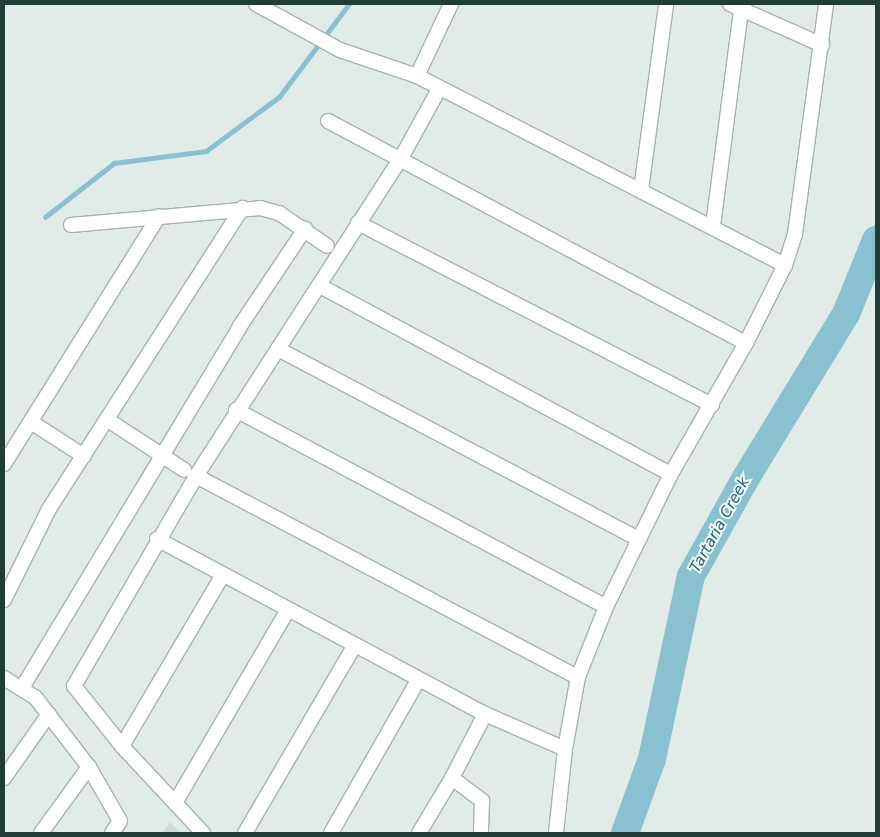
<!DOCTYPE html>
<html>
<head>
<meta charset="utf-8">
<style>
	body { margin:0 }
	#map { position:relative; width:880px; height:837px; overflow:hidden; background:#e1ece8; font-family:"DejaVu Sans",sans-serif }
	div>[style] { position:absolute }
	.built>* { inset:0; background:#cfdcd7 }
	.stream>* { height:4.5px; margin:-2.25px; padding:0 2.25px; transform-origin:2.25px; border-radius:2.25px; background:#89c1d1 }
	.river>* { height:28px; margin:-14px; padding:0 14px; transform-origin:14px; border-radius:14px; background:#89c1d1 }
	.roads { filter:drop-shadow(1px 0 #a4b4af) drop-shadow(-1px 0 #a4b4af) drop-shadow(0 1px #a4b4af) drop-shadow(0 -1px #a4b4af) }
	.minor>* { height:14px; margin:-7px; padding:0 7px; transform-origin:7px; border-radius:7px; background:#fff }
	span { translate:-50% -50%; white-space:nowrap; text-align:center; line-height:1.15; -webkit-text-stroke:4px #f2f8f5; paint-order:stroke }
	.water-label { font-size:15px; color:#1b6279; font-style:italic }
	.frame { position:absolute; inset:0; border:5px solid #213d37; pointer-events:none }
</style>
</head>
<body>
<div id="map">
	<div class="built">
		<i style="clip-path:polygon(170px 822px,181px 833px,162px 833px)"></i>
	</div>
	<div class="stream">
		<i style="left:45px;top:217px;width:88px;rotate:-38deg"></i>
		<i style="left:114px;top:163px;width:93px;rotate:-7.4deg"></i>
		<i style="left:206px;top:151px;width:91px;rotate:-36.5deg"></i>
		<i style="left:279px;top:97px;width:116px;rotate:-53deg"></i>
	</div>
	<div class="river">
		<i style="left:625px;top:833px;width:79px;rotate:-70deg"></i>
		<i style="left:652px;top:759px;width:187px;rotate:-78deg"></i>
		<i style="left:691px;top:576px;width:115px;rotate:-60.8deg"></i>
		<i style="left:747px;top:476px;width:190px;rotate:-58.6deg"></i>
		<i style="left:846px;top:314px;width:80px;rotate:-67.9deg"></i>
	</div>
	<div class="roads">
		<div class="minor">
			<i style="left:256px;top:4px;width:96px;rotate:28.7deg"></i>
			<i style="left:340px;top:50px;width:81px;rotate:18.7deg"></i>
			<i style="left:417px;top:76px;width:414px;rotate:27.2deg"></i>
			<i style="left:730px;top:4px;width:101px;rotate:24deg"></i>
			<i style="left:417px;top:76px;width:80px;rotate:-64.7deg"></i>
			<i style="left:328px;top:121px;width:473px;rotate:28deg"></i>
			<i style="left:641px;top:190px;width:188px;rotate:-82.3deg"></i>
			<i style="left:358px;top:223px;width:398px;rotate:27.2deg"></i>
			<i style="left:71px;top:225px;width:190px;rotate:-5.1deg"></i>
			<i style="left:260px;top:208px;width:20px;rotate:15deg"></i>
			<i style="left:279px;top:213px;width:58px;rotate:34.5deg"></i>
			<i style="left:713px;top:226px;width:219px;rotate:-82.6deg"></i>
			<i style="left:320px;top:286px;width:398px;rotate:28.2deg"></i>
			<i style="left:278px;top:349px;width:408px;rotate:27.8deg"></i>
			<i style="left:236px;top:410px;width:419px;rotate:28deg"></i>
			<i style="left:108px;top:420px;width:91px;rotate:33.3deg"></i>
			<i style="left:31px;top:422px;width:63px;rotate:32.7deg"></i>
			<i style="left:4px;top:464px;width:292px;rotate:-58deg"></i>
			<i style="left:196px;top:476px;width:432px;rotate:27.8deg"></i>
			<i style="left:157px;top:539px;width:372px;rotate:28.1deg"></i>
			<i style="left:485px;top:714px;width:87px;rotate:23.6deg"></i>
			<i style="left:4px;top:600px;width:102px;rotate:-63.7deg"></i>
			<i style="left:49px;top:509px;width:358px;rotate:-57.3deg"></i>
			<i style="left:4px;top:678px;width:36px;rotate:32deg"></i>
			<i style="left:35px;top:697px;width:88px;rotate:52.4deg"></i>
			<i style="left:89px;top:767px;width:62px;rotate:60.1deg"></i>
			<i style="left:120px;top:821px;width:14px;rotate:124deg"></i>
			<i style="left:22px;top:688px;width:423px;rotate:-58.9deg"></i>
			<i style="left:240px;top:326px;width:117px;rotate:-56.2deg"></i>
			<i style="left:122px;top:746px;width:197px;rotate:-59.5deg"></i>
			<i style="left:4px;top:778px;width:78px;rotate:-54.9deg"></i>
			<i style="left:452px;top:778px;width:38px;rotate:37deg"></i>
			<i style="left:482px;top:801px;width:32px;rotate:92deg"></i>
			<i style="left:175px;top:803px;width:224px;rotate:-59.7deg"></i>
			<i style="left:41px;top:833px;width:82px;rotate:-54deg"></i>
			<i style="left:203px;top:833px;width:119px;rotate:-133deg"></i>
			<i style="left:122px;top:746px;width:77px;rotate:-128.7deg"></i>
			<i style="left:74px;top:686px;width:243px;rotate:-59.8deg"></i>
			<i style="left:196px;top:476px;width:376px;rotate:-57.2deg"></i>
			<i style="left:400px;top:160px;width:81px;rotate:-61.2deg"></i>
			<i style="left:245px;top:833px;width:218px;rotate:-59.7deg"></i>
			<i style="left:331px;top:833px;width:177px;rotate:-60.3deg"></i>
			<i style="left:419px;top:833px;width:64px;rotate:-59deg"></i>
			<i style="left:452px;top:778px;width:72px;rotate:-62.7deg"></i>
			<i style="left:556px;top:833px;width:84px;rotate:-83.9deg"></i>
			<i style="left:565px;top:749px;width:73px;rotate:-79.8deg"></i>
			<i style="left:578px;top:677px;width:75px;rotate:-68.2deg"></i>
			<i style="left:606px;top:607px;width:148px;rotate:-64deg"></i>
			<i style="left:671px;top:474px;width:151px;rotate:-60.2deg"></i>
			<i style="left:746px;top:343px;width:87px;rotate:-63.4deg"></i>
			<i style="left:785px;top:265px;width:33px;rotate:-72deg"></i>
			<i style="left:795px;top:234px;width:232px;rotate:-82.3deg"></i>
		</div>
	</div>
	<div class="water-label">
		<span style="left:720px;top:525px;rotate:-61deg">Tartaria Creek</span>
	</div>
	<div class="frame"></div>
</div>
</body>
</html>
